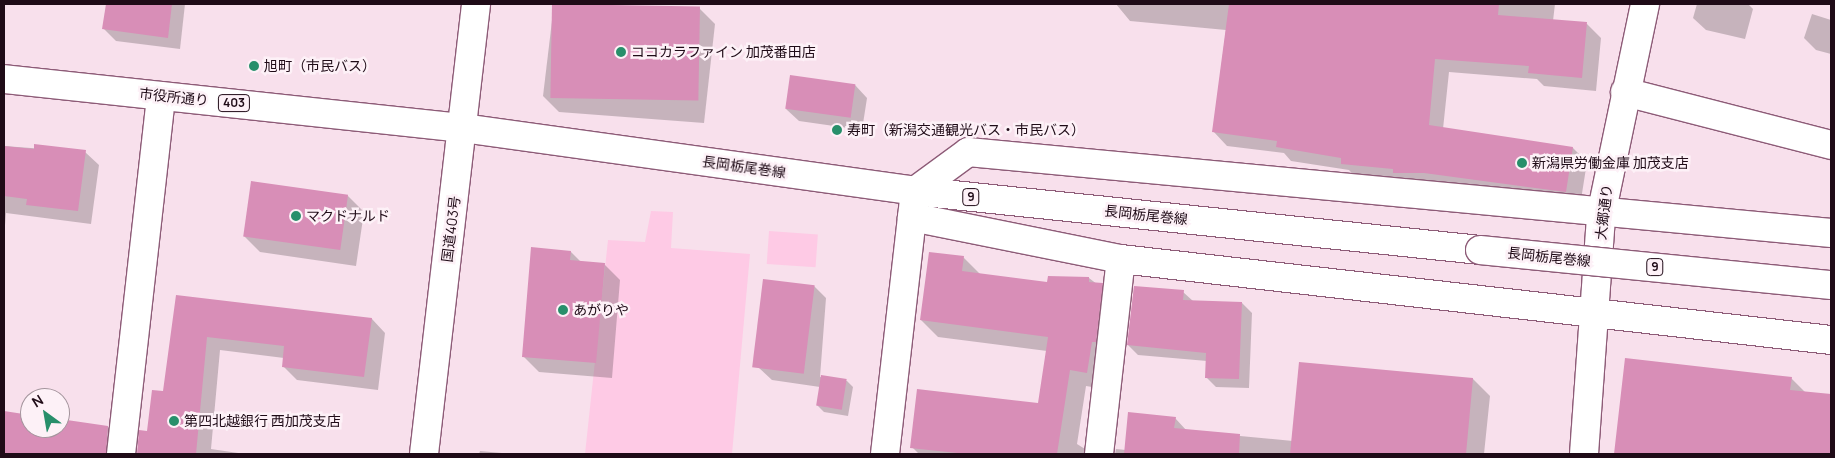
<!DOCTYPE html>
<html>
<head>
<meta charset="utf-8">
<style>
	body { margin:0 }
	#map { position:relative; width:1835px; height:458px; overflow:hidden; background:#f8e0ec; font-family:Manrope,"Noto Sans JP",sans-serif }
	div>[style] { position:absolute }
	.built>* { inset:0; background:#fecae5; transform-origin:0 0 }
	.shadow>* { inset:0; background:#0003 }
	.building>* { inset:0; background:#d88eb7; transform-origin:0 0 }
	.roads { filter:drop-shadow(1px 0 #8d5b77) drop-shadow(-1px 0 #8d5b77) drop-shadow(0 1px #8d5b77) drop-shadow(0 -1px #8d5b77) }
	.minor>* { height:28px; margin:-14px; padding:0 14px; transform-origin:14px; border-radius:14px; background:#fff }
	.tertiary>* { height:28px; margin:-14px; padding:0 14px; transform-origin:14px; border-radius:14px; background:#fff }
	.primary>* { height:28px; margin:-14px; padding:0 14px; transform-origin:14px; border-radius:14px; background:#fff }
	.trunk>* { height:28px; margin:-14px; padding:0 14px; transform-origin:14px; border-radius:14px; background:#fff }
	.bridges { filter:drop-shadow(1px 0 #8d5b77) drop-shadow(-1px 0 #8d5b77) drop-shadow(0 1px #8d5b77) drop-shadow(0 -1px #8d5b77) }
	.primary-bridge>* { height:28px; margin:-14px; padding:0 14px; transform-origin:14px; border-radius:14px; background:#fff }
	.dots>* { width:14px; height:14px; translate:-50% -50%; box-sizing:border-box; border:2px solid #fdf1f7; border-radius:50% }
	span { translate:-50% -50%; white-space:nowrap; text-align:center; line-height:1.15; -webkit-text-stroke:5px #fdf1f7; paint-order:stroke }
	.shield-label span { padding:1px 4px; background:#fdf1f7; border:1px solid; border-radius:4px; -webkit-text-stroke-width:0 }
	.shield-label { font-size:12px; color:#1f0b17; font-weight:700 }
	.poi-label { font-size:14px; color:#1f0b17 }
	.left { translate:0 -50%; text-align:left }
	.street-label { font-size:14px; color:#1f0b17 }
	.frame { position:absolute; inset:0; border:5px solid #1f0b17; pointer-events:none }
	.north { position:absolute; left:20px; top:388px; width:50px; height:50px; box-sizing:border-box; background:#fdf1f7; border:1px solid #a4959d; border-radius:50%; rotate:328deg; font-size:14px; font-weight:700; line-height:20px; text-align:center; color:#1f0b17 }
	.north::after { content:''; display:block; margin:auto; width:18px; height:22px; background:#288f6b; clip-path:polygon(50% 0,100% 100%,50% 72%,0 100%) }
</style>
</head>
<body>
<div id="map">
	<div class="built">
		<i style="clip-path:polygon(651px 211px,673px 212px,671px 248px,750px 254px,732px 454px,585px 454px,608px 240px,645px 242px)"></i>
		<i style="left:769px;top:231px;width:49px;height:33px;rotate:4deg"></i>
	</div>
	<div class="shadow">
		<i style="clip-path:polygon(107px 4px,185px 4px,180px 49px,116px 41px,104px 29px)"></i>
		<i style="clip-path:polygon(554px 4px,699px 8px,715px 24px,704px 123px,559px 112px,543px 96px)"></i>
		<i style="clip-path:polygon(1116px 4px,1555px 4px,1553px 21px,1587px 24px,1601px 38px,1596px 91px,1544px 86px,1537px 79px,1449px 72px,1443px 129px,1573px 148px,1587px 162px,1580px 206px,1356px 178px,1349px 170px,1291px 161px,1284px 153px,1227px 146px,1213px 131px,1226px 30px,1130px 21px)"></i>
		<i style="clip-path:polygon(1697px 4px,1748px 4px,1753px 9px,1745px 39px,1706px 30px,1693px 18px)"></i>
		<i style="clip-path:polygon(1812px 14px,1831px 20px,1831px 54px,1816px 50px,1804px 38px)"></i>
		<i style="clip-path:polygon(855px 85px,867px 98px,862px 130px,799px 121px,786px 109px)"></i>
		<i style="clip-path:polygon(4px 146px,85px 152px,99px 165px,91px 224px,6px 213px,4px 238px)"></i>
		<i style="clip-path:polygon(348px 196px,364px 212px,356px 266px,260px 252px,244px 236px)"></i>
		<i style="clip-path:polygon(532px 249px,571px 252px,581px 262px,604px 264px,620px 280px,612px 378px,539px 372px,523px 356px)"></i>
		<i style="clip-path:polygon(963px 257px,981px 275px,1049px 283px,1089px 278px,1119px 301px,1104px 389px,1086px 386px,1077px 444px,1093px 454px,919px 454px,912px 447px,1039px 405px,1047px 351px,938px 337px,921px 320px)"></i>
		<i style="clip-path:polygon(814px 286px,826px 298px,820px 377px,847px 381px,853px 387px,848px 416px,824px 412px,817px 405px,820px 387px,772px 380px,759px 368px)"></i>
		<i style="clip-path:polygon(1183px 292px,1193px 301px,1242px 303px,1252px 313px,1249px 388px,1216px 387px,1206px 377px,1207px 361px,1138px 355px,1128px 345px)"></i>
		<i style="clip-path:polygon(177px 297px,372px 319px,385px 333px,378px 390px,297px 380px,283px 366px,284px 358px,220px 350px,211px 449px,245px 454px,138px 454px,141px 431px,148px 432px,164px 393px)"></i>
		<i style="clip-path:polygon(1627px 359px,1791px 378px,1806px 393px,1831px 396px,1831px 454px,1615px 454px)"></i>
		<i style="clip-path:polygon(1300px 364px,1473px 379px,1490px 396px,1484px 454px,1115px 454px,1116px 449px,1126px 450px,1175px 418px,1187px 431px,1293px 441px)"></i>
		<i style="clip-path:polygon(4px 413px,30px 416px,30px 428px,60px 428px,60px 420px,108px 427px,122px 440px,121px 454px,4px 454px)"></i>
		<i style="clip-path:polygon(480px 451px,512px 454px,479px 454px)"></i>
	</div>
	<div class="building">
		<i style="clip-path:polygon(106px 4px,172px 4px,168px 38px,102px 29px)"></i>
		<i style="left:552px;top:4px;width:148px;height:94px;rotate:1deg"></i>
		<i style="clip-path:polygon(1229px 4px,1499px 4px,1498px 15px,1587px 22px,1582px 78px,1528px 73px,1529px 66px,1435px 59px,1429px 125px,1573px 147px,1566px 192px,1424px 173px,1393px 173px,1393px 169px,1341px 164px,1341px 158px,1276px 147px,1277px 141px,1212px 132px)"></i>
		<i style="left:790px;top:75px;width:66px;height:34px;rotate:8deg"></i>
		<i style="clip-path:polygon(34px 144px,86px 150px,78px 211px,26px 205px,27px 199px,4px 196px,4px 146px,34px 149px)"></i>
		<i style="left:251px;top:181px;width:98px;height:56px;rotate:8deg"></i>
		<i style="clip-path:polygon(531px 247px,571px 251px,570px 260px,605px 263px,596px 363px,522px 357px)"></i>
		<i style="clip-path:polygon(929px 252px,964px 256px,962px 271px,1047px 282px,1048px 276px,1089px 277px,1089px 282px,1103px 283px,1096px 342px,1092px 342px,1087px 373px,1070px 370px,1057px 454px,967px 454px,910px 448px,917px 389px,1038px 403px,1048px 337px,920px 320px)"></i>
		<i style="left:763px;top:279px;width:52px;height:89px;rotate:7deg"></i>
		<i style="clip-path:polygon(1134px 286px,1184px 290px,1183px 300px,1242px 302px,1239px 379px,1205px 378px,1206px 353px,1127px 345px)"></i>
		<i style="clip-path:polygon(176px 295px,372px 318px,364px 377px,282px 367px,284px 346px,207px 337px,196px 454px,137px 454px,139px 430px,147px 431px,152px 390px,163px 391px)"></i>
		<i style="clip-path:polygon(1625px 358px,1792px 377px,1790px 390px,1831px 394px,1831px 454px,1614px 454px)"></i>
		<i style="clip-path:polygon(1299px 362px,1473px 378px,1466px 454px,1290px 454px)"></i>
		<i style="left:821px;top:375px;width:26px;height:31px;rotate:9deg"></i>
		<i style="clip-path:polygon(4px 411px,30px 415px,30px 428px,60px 428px,60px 419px,108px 426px,106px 454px,4px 454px)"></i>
		<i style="clip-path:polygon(1128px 412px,1176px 417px,1174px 428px,1240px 434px,1239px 454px,1124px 454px)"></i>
	</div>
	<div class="roads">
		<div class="minor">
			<i style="left:1625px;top:92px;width:213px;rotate:14.4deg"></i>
			<i style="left:912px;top:217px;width:213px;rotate:11.4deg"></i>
			<i style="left:1121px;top:259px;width:715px;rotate:6.51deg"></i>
			<i style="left:121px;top:454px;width:360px;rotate:-83.6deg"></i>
			<i style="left:885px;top:454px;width:265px;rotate:-83.5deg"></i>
			<i style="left:915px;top:191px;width:66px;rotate:-36.3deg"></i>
			<i style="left:968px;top:152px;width:867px;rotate:5.36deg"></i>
			<i style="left:1099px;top:454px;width:196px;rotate:-83.6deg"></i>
		</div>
		<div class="tertiary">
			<i style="left:1584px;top:454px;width:240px;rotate:-85.9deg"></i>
			<i style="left:1601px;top:215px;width:216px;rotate:-78.2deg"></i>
		</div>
		<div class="primary">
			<i style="left:463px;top:128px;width:456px;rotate:7.9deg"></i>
			<i style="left:915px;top:191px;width:568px;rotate:5.96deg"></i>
		</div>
		<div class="trunk">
			<i style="left:4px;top:79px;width:462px;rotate:6.1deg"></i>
			<i style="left:424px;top:454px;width:453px;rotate:-83.4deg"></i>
		</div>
	</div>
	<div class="bridges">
		<div class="primary-bridge">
			<i style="left:1480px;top:250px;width:353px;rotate:5.7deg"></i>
		</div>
	</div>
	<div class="dots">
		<i style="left:621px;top:52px;background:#288f6b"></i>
		<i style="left:254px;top:66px;background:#288f6b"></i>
		<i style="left:837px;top:130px;background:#288f6b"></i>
		<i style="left:1522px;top:163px;background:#288f6b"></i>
		<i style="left:296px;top:216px;background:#288f6b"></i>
		<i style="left:563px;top:310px;background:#288f6b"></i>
		<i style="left:174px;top:421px;background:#288f6b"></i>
	</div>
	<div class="shield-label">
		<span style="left:234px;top:103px">403</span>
		<span style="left:971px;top:197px">9</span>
		<span style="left:1655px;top:267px">9</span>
	</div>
	<div class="poi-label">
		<span class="left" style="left:631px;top:52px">ココカラファイン 加茂番田店</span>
		<span class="left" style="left:264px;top:66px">旭町（市民バス）</span>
		<span class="left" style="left:847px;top:130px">寿町（新潟交通観光バス・市民バス）</span>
		<span class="left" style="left:1532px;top:163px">新潟県労働金庫 加茂支店</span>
		<span class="left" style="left:306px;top:216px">マクドナルド</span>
		<span class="left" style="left:573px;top:310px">あがりや</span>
		<span class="left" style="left:184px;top:421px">第四北越銀行 西加茂支店</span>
	</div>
	<div class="street-label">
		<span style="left:174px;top:97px;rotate:6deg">市役所通り</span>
		<span style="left:744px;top:167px;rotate:8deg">長岡栃尾巻線</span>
		<span style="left:1604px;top:212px;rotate:-83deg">大郷通り</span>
		<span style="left:1146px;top:215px;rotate:6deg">長岡栃尾巻線</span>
		<span style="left:451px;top:229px;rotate:-83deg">国道403号</span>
		<span style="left:1549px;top:257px;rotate:6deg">長岡栃尾巻線</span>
	</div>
	<div class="frame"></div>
	<div class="north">N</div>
</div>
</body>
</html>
